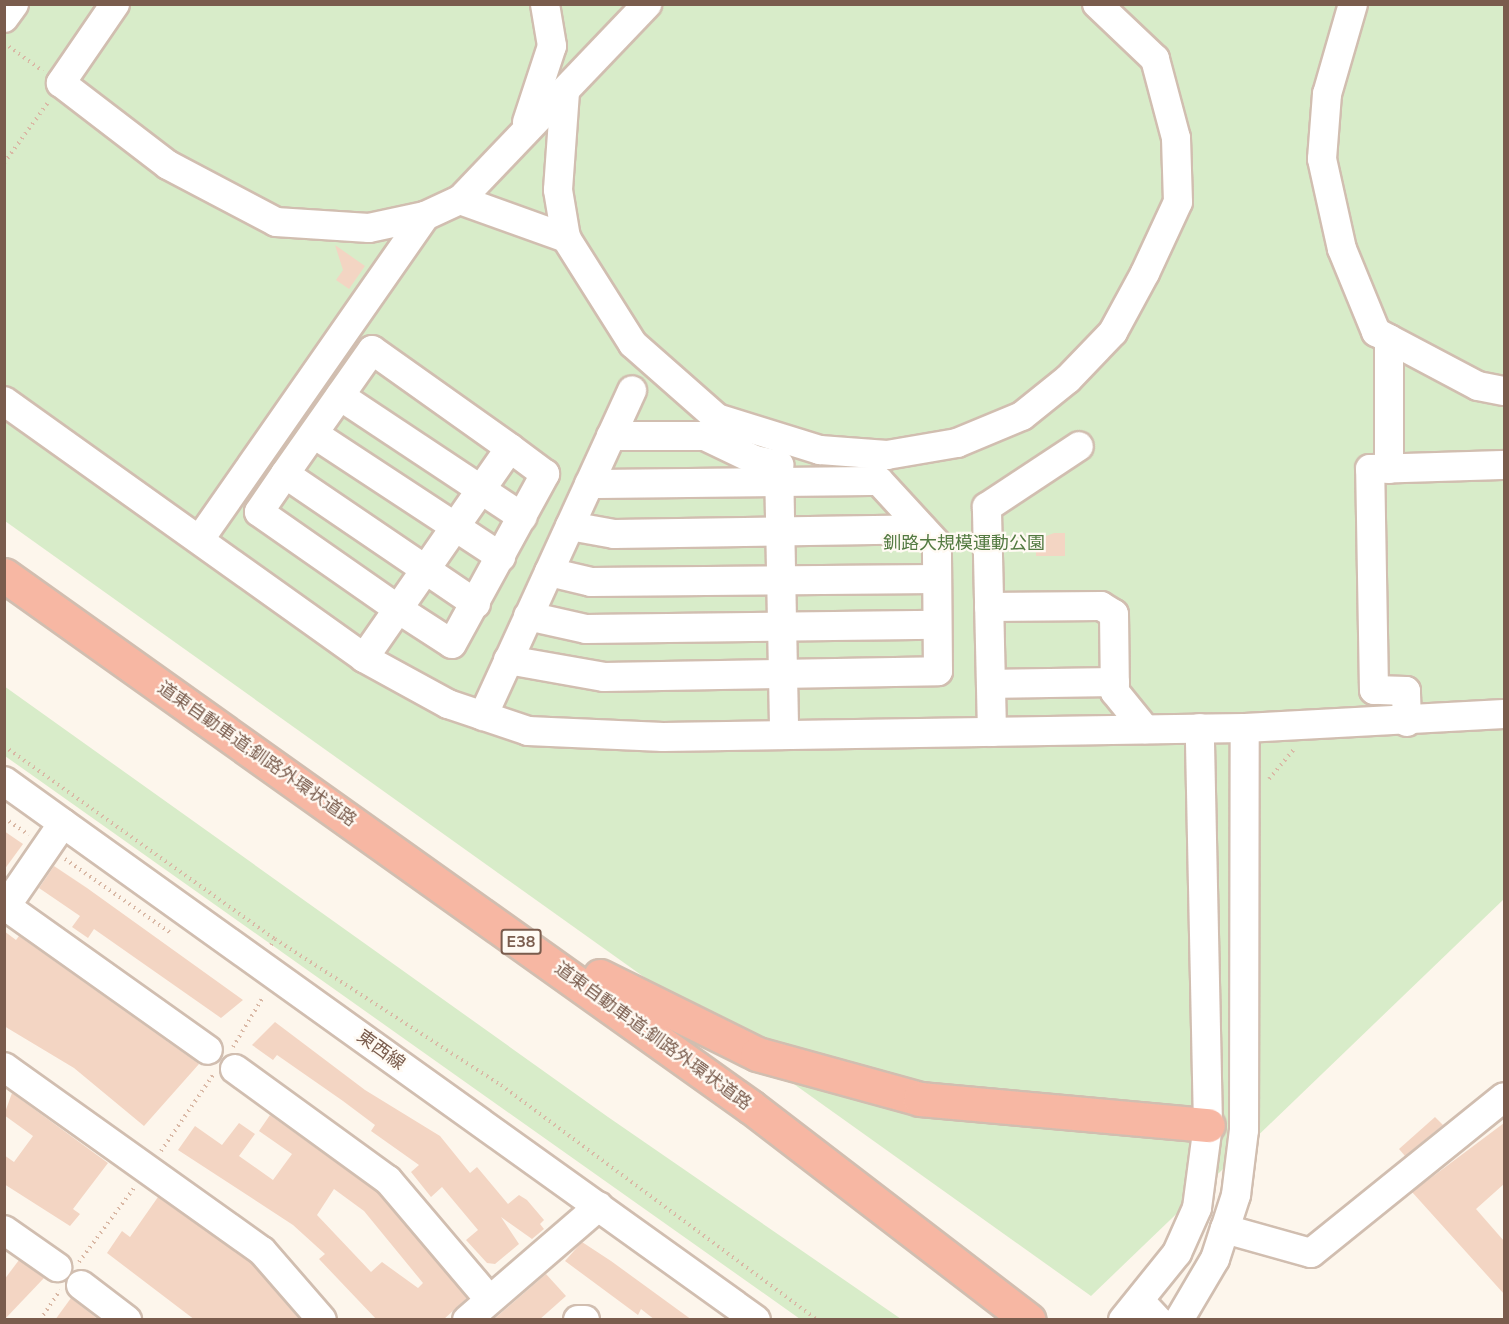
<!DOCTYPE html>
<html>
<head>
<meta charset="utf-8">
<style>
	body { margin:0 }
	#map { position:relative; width:1509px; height:1324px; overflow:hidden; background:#fdf6ec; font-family:"Nunito Sans","Noto Sans JP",sans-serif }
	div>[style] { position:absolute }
	.green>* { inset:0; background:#d8ecc9 }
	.building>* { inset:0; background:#f3d5c3 }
	.path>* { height:4px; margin-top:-2px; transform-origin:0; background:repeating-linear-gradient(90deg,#d9b8a5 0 1.5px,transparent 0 6px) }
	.roads { filter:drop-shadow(2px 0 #d1beb0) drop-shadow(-2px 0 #d1beb0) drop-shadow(0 2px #d1beb0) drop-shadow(0 -2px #d1beb0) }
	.minor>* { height:28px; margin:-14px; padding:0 14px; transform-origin:14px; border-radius:14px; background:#fff }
	.highway>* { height:33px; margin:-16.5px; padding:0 16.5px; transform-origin:16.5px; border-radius:16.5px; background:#f7b7a3 }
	span { translate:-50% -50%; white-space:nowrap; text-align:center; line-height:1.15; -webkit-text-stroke:4.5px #fffaf3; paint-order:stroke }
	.shield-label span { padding:2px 4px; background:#fffaf3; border:2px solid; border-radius:4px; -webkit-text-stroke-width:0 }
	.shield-label { font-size:16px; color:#7a5c4d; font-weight:700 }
	.park-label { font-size:18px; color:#537a41 }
	.street-label { font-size:18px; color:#7a5c4d }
	.frame { position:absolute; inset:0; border:6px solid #7a5c4d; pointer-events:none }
</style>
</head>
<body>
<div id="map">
	<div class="green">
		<i style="clip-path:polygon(5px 5px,1504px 5px,1504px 899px,1091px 1296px,5px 521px)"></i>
		<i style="clip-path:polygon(4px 686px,608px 1117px,901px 1319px,800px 1319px,5px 756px)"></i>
	</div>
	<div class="building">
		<i style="clip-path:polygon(335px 245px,365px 266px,349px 289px,336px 280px,343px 270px)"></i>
		<i style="clip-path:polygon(1054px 533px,1065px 533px,1065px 556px,1036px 556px,1036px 540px)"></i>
		<i style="clip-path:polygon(4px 831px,23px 844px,4px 870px)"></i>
		<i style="clip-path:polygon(54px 866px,87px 888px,243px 1000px,221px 1018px,94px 929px,88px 938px,72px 927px,80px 916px,39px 888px)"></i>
		<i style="clip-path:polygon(4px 931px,16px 940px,19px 936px,199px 1064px,144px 1126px,74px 1068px,4px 1026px)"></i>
		<i style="clip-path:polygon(275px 1022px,365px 1090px,440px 1136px,470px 1173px,477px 1167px,508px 1204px,519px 1195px,527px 1200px,544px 1220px,540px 1224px,544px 1229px,532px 1239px,501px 1217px,519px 1244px,495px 1264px,487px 1263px,466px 1240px,478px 1230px,442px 1187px,431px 1197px,411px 1172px,419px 1165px,371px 1131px,375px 1125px,343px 1101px,277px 1055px,273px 1060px,252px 1045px)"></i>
		<i style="clip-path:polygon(12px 1093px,108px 1163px,73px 1209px,80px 1214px,70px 1226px,4px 1184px,4px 1155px,14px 1162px,33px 1136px,4px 1115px)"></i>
		<i style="clip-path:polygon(evenodd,270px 1115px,377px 1192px,467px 1298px,443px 1320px,377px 1320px,319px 1259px,325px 1254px,293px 1225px,178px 1150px,195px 1126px,222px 1145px,239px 1123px,255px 1134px,239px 1156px,273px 1180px,292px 1154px,259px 1131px,270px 1115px,334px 1189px,364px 1211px,423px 1283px,418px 1288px,382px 1262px,371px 1272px,317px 1215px,334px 1189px)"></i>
		<i style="clip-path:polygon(1435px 1117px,1443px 1125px,1405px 1156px,1399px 1149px)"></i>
		<i style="clip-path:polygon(1504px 1123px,1504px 1184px,1476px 1209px,1504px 1241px,1504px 1294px,1412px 1192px)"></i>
		<i style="clip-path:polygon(158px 1197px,251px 1263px,300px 1320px,195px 1320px,107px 1253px,122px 1231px,130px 1237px)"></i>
		<i style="clip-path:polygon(582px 1242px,611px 1261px,692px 1320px,655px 1320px,641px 1309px,638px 1315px,565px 1261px)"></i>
		<i style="clip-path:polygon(19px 1260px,44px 1278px,4px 1320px,4px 1280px)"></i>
		<i style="clip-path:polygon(546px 1274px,566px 1296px,539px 1320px,493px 1320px)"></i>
		<i style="clip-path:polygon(71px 1298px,99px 1320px,55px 1320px)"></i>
	</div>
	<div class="path">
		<i style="left:4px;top:43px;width:48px;rotate:35.7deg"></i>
		<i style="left:4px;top:163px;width:77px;rotate:-54deg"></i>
		<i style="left:4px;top:746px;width:333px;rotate:35.5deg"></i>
		<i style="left:1269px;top:779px;width:38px;rotate:-50deg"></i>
		<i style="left:4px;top:818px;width:30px;rotate:34deg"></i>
		<i style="left:65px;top:859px;width:131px;rotate:35deg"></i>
		<i style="left:271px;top:945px;width:7px;rotate:-56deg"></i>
		<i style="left:275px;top:939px;width:269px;rotate:32.9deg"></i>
		<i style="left:501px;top:1085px;width:395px;rotate:36.6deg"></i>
		<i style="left:233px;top:1047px;width:58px;rotate:-59deg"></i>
		<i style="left:161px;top:1151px;width:92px;rotate:-55.6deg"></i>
		<i style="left:79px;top:1262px;width:92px;rotate:-53.4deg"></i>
		<i style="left:40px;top:1320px;width:36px;rotate:-56deg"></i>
	</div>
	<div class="roads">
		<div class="minor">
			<i style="left:115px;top:4px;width:96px;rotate:124.4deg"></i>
			<i style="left:61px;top:83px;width:135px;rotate:37.5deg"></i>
			<i style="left:168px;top:165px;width:122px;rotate:27.8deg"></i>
			<i style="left:276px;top:222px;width:93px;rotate:3.7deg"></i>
			<i style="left:369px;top:228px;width:57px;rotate:-12.1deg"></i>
			<i style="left:1353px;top:4px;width:94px;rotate:106.1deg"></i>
			<i style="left:1327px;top:94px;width:65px;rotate:94.4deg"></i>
			<i style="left:1322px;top:159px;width:92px;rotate:77.5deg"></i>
			<i style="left:1342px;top:249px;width:90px;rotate:67.7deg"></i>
			<i style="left:1376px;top:332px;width:115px;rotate:27.9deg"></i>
			<i style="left:1478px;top:386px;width:26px;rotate:11deg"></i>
			<i style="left:4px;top:18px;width:17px;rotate:-54deg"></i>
			<i style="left:565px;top:92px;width:98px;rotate:94.1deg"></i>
			<i style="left:558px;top:190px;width:49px;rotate:80.5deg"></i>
			<i style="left:566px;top:238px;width:125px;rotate:57.7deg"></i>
			<i style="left:633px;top:344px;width:112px;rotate:41.4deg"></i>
			<i style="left:717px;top:418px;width:108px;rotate:17.3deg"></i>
			<i style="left:820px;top:450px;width:67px;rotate:4.3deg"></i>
			<i style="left:887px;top:455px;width:71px;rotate:-9.7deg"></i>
			<i style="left:957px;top:443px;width:70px;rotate:-22.6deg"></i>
			<i style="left:1022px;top:416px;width:59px;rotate:-38.8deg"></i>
			<i style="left:1068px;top:379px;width:65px;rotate:-46.2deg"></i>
			<i style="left:1113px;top:332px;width:67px;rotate:-61.5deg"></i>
			<i style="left:1145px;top:273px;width:78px;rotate:-65.1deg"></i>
			<i style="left:1178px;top:202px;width:64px;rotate:-91.8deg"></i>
			<i style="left:1176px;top:138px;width:82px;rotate:-104.9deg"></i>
			<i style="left:1155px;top:59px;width:80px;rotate:-136.5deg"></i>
			<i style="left:527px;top:122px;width:80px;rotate:-71.8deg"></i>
			<i style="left:552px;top:46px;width:43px;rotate:-99.5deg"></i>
			<i style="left:460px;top:200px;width:113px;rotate:19.7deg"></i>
			<i style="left:340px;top:396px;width:219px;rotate:33.6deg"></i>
			<i style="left:4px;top:401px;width:442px;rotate:35.5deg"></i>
			<i style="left:364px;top:658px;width:96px;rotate:28.7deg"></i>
			<i style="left:448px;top:704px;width:84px;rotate:18.6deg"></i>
			<i style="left:528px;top:731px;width:135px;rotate:2.5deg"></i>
			<i style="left:663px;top:737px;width:582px;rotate:-0.89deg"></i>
			<i style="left:1245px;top:728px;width:259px;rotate:-3.1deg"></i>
			<i style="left:314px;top:434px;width:224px;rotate:33.3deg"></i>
			<i style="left:611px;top:436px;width:94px"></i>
			<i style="left:705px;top:436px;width:55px;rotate:25.6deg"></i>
			<i style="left:755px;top:460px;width:25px;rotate:12deg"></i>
			<i style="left:779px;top:465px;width:270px;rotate:88.9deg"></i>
			<i style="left:1389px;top:469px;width:130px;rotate:-90deg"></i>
			<i style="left:285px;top:474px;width:231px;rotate:34.2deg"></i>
			<i style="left:570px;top:526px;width:45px;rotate:10.3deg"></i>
			<i style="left:614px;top:534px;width:309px;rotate:-0.9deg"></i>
			<i style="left:200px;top:539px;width:394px;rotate:-55.1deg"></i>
			<i style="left:425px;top:216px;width:38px;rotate:-25deg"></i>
			<i style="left:460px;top:200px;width:271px;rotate:-46.3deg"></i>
			<i style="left:549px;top:572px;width:43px;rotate:13.4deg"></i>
			<i style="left:591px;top:582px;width:346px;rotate:-0.5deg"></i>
			<i style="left:989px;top:607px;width:112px;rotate:-0.5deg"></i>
			<i style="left:1101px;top:606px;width:15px;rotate:32deg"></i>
			<i style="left:1114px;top:614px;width:78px;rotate:89.3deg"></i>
			<i style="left:1115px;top:692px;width:48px;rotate:51deg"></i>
			<i style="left:528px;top:616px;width:59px;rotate:12.6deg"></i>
			<i style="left:586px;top:629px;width:351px;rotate:-0.7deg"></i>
			<i style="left:364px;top:658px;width:60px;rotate:-55.2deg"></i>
			<i style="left:398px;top:609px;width:196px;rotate:-55.2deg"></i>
			<i style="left:510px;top:448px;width:169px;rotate:-144.6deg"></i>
			<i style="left:372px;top:350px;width:151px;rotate:125.1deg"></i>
			<i style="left:285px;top:474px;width:46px;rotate:124.4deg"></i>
			<i style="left:259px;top:512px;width:169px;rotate:34.9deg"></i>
			<i style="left:398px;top:609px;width:64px;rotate:32.9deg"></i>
			<i style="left:452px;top:644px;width:194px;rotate:-61.3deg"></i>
			<i style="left:545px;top:474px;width:44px;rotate:-143.4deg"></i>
			<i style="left:508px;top:660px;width:97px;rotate:10deg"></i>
			<i style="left:604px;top:677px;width:334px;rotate:-1deg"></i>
			<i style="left:938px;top:671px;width:127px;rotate:-90.5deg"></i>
			<i style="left:937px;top:544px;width:86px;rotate:-132.6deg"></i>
			<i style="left:879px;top:481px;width:290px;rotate:179.4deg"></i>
			<i style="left:991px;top:684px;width:124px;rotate:-0.9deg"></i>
			<i style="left:483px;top:716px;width:358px;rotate:-65.4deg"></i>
			<i style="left:1407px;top:722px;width:31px;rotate:-92deg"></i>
			<i style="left:1406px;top:691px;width:32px;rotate:-178deg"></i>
			<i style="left:1374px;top:690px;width:221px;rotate:-91deg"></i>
			<i style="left:1370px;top:469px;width:134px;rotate:-1.7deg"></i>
			<i style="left:992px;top:732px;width:225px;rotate:-91.3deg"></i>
			<i style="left:987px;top:507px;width:110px;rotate:-33.5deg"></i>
			<i style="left:4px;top:781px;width:925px;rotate:35.63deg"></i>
			<i style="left:4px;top:905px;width:250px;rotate:35.4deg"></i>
			<i style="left:4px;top:909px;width:104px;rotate:-55.5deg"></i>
			<i style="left:4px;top:1067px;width:317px;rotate:35.5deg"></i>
			<i style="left:262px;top:1251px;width:91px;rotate:49deg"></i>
			<i style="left:235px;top:1069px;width:189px;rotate:36deg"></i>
			<i style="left:388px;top:1180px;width:156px;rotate:49.7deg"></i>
			<i style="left:1225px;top:1229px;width:89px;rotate:15.6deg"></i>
			<i style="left:1311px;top:1253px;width:248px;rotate:-38.9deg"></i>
			<i style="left:4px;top:1230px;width:65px;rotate:34.9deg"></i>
			<i style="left:81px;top:1285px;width:58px;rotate:37.3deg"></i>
			<i style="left:1141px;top:1302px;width:25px;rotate:47deg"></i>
			<i style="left:467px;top:1320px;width:174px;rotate:-40.8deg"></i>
			<i style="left:578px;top:1320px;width:7px"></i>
			<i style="left:1123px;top:1320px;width:86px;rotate:-51.1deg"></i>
			<i style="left:1177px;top:1253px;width:49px;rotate:-66deg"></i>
			<i style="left:1197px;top:1208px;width:84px;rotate:-82.5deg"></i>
			<i style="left:1208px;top:1125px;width:397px;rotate:-91.2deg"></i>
			<i style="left:1179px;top:1320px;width:71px;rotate:-59.5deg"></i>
			<i style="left:1215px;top:1259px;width:32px;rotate:-72deg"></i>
			<i style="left:1225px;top:1229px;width:36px;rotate:-72deg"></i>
			<i style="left:1236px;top:1195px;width:65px;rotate:-83deg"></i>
			<i style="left:1244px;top:1130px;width:402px;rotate:-89.9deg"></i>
		</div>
		<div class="highway">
			<i style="left:4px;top:575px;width:917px;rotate:35.46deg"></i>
			<i style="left:751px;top:1107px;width:350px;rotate:37.5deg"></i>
			<i style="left:600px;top:976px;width:175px;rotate:26.4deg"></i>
			<i style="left:757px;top:1054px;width:169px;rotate:15.4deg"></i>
			<i style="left:920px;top:1099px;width:289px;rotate:5.2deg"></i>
		</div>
	</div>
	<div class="shield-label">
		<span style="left:521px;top:942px">E38</span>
	</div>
	<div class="park-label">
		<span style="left:964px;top:543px">釧路大規模運動公園</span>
	</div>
	<div class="street-label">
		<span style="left:257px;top:754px;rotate:35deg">道東自動車道;釧路外環状道路</span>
		<span style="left:653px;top:1036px;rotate:36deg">道東自動車道;釧路外環状道路</span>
		<span style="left:381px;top:1050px;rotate:36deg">東西線</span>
	</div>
	<div class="frame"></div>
</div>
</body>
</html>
